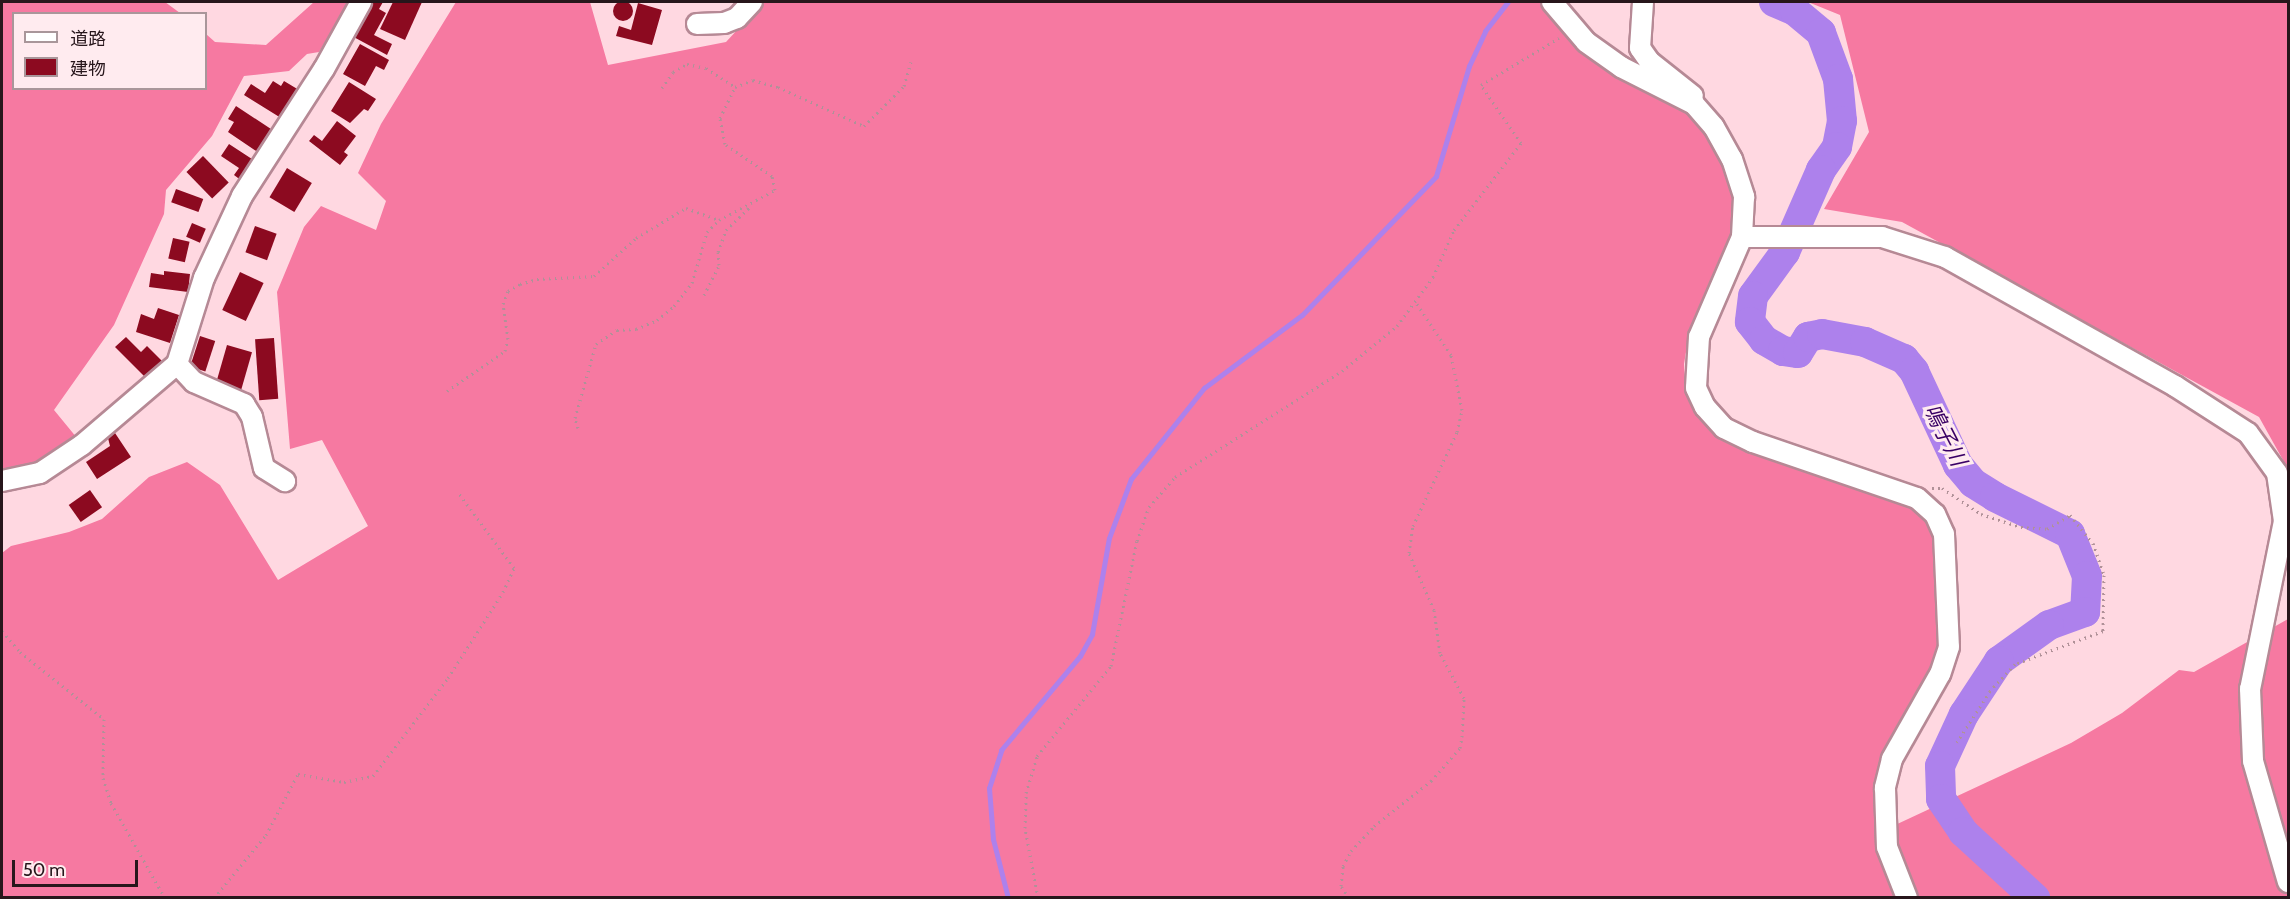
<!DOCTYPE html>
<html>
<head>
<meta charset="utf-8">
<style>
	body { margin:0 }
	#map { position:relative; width:2290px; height:899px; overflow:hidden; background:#ffd8e1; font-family:Cabin,"Noto Sans JP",sans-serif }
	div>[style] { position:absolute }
	.forest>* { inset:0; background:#f679a1 }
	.stream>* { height:5px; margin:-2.5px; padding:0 2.5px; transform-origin:2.5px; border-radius:2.5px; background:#ad81ec }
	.river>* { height:30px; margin:-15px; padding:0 15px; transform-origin:15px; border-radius:15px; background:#ad81ec }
	.building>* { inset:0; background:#8c0a20; transform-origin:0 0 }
	.round { border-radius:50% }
	.path>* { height:3px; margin-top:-1.5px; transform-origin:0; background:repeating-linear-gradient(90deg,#b09198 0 1.5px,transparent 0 6px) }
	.roads { filter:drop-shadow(2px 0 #b68995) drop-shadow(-2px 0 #b68995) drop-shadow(0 2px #b68995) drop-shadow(0 -2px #b68995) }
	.street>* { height:20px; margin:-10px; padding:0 10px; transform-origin:10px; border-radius:10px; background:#fff }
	span { translate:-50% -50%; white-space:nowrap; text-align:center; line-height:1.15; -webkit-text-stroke:6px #ffebef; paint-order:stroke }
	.water-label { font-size:22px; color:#390065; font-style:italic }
	.frame { position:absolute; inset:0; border:3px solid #27161b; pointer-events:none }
	.legend { position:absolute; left:12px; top:12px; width:195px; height:78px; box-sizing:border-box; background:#ffebef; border:2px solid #a9969a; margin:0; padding:8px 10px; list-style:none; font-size:18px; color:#27161b }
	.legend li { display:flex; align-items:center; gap:12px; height:30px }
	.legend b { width:30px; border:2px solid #a9969a }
	.scale { position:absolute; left:12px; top:860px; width:126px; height:27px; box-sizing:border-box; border:3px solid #27161b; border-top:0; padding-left:8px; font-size:18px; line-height:21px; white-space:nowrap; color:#27161b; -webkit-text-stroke:4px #ffebef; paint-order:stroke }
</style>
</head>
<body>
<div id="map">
	<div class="forest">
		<i style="clip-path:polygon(2px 2px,165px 2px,180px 13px,14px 14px,14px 88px,206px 88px,206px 34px,215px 42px,266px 45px,314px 2px,350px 2px,319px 52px,307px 54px,289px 71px,244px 76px,212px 136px,166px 190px,164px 214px,114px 325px,54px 410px,77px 438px,36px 464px,2px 472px)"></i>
		<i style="clip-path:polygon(456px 2px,590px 2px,608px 65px,726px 42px,763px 2px,1540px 2px,1580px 50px,1616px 76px,1687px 112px,1706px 133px,1723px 163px,1734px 198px,1733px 235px,1689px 334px,1684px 364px,1686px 391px,1696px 412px,1718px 436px,1749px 451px,1912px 507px,1926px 520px,1935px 537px,1939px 646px,1931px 670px,1883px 755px,1875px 787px,1878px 833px,2071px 743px,2122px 713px,2179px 670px,2194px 672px,2288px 619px,2288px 613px,2288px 897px,2px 898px,2px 553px,11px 546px,69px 532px,102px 519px,149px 477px,187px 462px,220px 485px,278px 580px,368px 526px,322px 440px,290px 449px,277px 292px,304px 227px,321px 206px,376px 230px,386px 201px,358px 173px,381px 124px)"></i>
		<i style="clip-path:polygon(1808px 2px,2288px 2px,2288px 469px,2259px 417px,1902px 222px,1824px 209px,1869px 132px,1840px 15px)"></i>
	</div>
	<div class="stream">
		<i style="left:1008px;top:898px;width:61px;rotate:-104.3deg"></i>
		<i style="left:993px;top:839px;width:51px;rotate:-94.5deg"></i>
		<i style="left:989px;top:788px;width:40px;rotate:-72deg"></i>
		<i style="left:1001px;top:750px;width:123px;rotate:-50deg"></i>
		<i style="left:1080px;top:656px;width:25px;rotate:-61deg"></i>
		<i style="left:1092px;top:634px;width:97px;rotate:-80deg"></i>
		<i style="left:1109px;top:538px;width:63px;rotate:-69.6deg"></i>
		<i style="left:1131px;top:479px;width:117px;rotate:-51.3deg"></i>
		<i style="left:1204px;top:388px;width:122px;rotate:-36.7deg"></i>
		<i style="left:1302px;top:315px;width:193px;rotate:-46deg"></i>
		<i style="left:1436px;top:176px;width:115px;rotate:-73.3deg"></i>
		<i style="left:1469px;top:66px;width:38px;rotate:-65deg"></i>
		<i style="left:1485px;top:31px;width:37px;rotate:-52deg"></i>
	</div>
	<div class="river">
		<i style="left:1774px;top:2px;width:23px;rotate:23deg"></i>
		<i style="left:1795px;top:11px;width:34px;rotate:40deg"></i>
		<i style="left:1821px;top:33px;width:49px;rotate:69.7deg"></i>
		<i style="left:1838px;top:79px;width:42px;rotate:84.6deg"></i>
		<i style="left:1842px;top:121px;width:26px;rotate:101deg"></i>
		<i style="left:1837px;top:147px;width:28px;rotate:125deg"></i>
		<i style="left:1821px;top:170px;width:90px;rotate:113.7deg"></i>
		<i style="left:1785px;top:252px;width:54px;rotate:126deg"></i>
		<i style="left:1753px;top:296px;width:26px;rotate:97deg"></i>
		<i style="left:1750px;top:322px;width:23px;rotate:52deg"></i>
		<i style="left:1764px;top:340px;width:22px;rotate:30deg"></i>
		<i style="left:1783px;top:351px;width:15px;rotate:8deg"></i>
		<i style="left:1798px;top:353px;width:19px;rotate:-58deg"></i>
		<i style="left:1808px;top:337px;width:14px;rotate:-12deg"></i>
		<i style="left:1822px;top:334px;width:44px;rotate:10.5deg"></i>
		<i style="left:1865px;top:342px;width:43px;rotate:23.6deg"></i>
		<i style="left:1904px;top:359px;width:16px;rotate:50deg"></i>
		<i style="left:1914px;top:371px;width:104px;rotate:64.9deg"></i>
		<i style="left:1958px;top:465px;width:23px;rotate:50deg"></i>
		<i style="left:1973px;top:483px;width:26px;rotate:32deg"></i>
		<i style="left:1995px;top:497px;width:84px;rotate:26.3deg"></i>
		<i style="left:2070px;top:534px;width:45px;rotate:68deg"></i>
		<i style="left:2087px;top:576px;width:36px;rotate:93deg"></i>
		<i style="left:2085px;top:612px;width:38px;rotate:160deg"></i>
		<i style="left:2049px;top:625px;width:62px;rotate:144.2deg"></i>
		<i style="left:1999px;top:661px;width:64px;rotate:123.4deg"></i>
		<i style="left:1964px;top:714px;width:57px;rotate:114.8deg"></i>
		<i style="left:1940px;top:766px;width:33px;rotate:88deg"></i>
		<i style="left:1941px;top:799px;width:40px;rotate:56deg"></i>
		<i style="left:1963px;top:832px;width:98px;rotate:42.5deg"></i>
	</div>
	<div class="building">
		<i class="round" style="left:613px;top:1px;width:20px;height:20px"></i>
		<i style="clip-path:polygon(368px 2px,383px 2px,379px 9px,386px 13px,374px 35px,392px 44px,387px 55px,350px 35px)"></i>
		<i style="clip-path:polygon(393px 2px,422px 2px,405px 40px,380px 29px)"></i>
		<i style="clip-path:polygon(638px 3px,662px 10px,652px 45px,616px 36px,619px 26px,631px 30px)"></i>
		<i style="clip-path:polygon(360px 44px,389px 60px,384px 70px,376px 66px,365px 86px,343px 74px)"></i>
		<i style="clip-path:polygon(273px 81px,281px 86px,284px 81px,299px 90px,281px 118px,244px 95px,251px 84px,265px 93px)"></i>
		<i style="clip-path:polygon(349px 82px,376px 99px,368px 111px,364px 109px,350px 123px,331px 111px)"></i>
		<i style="clip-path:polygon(236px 106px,274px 131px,259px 153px,228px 132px,234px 122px,228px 119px)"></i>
		<i style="clip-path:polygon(337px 121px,356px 136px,344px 152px,348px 155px,340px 165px,309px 141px,314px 135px,322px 141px)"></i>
		<i style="clip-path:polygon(229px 144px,255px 161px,242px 181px,234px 175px,239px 168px,221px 156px)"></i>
		<i style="left:203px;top:156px;width:37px;height:23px;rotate:46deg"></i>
		<i style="left:287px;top:168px;width:29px;height:34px;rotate:31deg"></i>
		<i style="left:176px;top:189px;width:29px;height:14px;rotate:20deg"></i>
		<i style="left:192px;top:223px;width:15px;height:15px;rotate:23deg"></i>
		<i style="left:255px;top:226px;width:23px;height:28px;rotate:20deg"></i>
		<i style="left:173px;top:238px;width:17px;height:21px;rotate:13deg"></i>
		<i style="clip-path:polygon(164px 271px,190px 274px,188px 292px,149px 287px,151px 273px,164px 275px)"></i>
		<i style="left:240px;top:272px;width:26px;height:42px;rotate:25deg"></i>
		<i style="clip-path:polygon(158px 308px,179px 315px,170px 343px,136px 332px,141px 314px,154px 319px)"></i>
		<i style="left:200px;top:336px;width:16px;height:32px;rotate:18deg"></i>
		<i style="clip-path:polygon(126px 337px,141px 352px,147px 346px,166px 365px,149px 381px,115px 347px)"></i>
		<i style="left:274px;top:338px;width:61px;height:19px;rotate:86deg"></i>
		<i style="left:227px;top:345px;width:26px;height:42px;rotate:16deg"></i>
		<i style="clip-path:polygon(113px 430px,131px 457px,97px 479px,86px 462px,110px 446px,107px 434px)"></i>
		<i style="left:90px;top:490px;width:21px;height:26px;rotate:55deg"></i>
	</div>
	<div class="path">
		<i style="left:662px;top:88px;width:19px;rotate:-55deg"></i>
		<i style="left:673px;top:72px;width:16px;rotate:-30deg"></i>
		<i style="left:687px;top:64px;width:19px;rotate:12deg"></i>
		<i style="left:706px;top:68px;width:35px;rotate:33deg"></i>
		<i style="left:735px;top:87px;width:19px;rotate:-21deg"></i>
		<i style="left:753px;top:80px;width:26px;rotate:16deg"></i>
		<i style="left:778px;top:87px;width:94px;rotate:24.4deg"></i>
		<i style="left:864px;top:126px;width:57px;rotate:-45deg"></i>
		<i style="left:904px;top:86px;width:25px;rotate:-74deg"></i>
		<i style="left:704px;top:295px;width:34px;rotate:-63deg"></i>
		<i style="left:719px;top:265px;width:13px;rotate:-94deg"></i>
		<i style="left:718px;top:252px;width:23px;rotate:-70deg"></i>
		<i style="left:726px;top:230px;width:33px;rotate:-44deg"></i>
		<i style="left:447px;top:391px;width:70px;rotate:-34.6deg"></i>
		<i style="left:505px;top:351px;width:12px;rotate:-76deg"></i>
		<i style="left:508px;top:339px;width:35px;rotate:-98deg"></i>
		<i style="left:503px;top:304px;width:14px;rotate:-69deg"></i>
		<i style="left:508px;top:291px;width:14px;rotate:-30deg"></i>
		<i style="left:520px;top:284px;width:18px;rotate:-16deg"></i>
		<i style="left:537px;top:279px;width:57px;rotate:-3deg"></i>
		<i style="left:594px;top:276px;width:57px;rotate:-42.1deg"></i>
		<i style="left:636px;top:238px;width:58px;rotate:-31deg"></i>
		<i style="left:686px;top:208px;width:35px;rotate:20deg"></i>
		<i style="left:578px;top:428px;width:10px;rotate:-107deg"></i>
		<i style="left:575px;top:418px;width:77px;rotate:-74.2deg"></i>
		<i style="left:596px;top:344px;width:25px;rotate:-34deg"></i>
		<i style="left:617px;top:330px;width:19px;rotate:-3deg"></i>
		<i style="left:636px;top:329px;width:23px;rotate:-23deg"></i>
		<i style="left:657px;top:320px;width:22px;rotate:-39deg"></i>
		<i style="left:674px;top:306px;width:29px;rotate:-52deg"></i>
		<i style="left:692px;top:283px;width:53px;rotate:-73.6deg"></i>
		<i style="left:707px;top:232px;width:17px;rotate:-45deg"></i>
		<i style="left:719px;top:220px;width:64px;rotate:-28.2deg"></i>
		<i style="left:775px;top:190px;width:14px;rotate:-102deg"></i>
		<i style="left:772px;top:176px;width:57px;rotate:-145.8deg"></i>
		<i style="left:725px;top:144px;width:26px;rotate:-101deg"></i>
		<i style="left:720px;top:118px;width:34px;rotate:-64deg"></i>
		<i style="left:1932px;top:488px;width:10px"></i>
		<i style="left:1942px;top:488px;width:47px;rotate:33.7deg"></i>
		<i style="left:1981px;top:514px;width:42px;rotate:18deg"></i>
		<i style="left:2021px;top:527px;width:26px;rotate:4deg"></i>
		<i style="left:2047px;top:529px;width:27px;rotate:-31deg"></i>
		<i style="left:2070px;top:515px;width:36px;rotate:51deg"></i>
		<i style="left:2093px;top:543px;width:34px;rotate:71deg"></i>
		<i style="left:2104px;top:575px;width:56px;rotate:91deg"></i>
		<i style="left:2103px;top:631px;width:94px;rotate:159.4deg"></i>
		<i style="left:2015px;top:664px;width:37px;rotate:133deg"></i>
		<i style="left:1990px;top:691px;width:61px;rotate:122.9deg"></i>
		<i style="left:2px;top:631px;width:28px;rotate:49deg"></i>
		<i style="left:20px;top:652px;width:107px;rotate:38.6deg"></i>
		<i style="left:104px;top:719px;width:59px;rotate:91deg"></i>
		<i style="left:103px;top:778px;width:26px;rotate:72deg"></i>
		<i style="left:111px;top:803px;width:109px;rotate:60.4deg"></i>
		<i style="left:214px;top:898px;width:82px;rotate:-50.5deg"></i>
		<i style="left:266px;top:835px;width:69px;rotate:-62.3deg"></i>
		<i style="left:298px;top:774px;width:47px;rotate:9.9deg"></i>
		<i style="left:344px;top:782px;width:30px;rotate:-12deg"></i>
		<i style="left:373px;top:776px;width:123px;rotate:-52.6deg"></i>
		<i style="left:448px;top:678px;width:102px;rotate:-57.4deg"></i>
		<i style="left:503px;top:592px;width:26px;rotate:-65deg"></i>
		<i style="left:514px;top:568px;width:94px;rotate:-126.4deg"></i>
		<i style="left:1038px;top:898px;width:71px;rotate:-100.5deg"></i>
		<i style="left:1025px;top:828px;width:35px;rotate:-88deg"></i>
		<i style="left:1026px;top:793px;width:39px;rotate:-73deg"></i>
		<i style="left:1037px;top:756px;width:117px;rotate:-50.6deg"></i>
		<i style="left:1111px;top:666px;width:128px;rotate:-78.3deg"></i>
		<i style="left:1137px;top:541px;width:36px;rotate:-71deg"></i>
		<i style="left:1149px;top:507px;width:40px;rotate:-49deg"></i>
		<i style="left:1175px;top:477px;width:198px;rotate:-32.4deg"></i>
		<i style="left:1342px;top:371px;width:71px;rotate:-39.3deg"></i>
		<i style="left:1397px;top:326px;width:61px;rotate:-53.7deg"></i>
		<i style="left:1433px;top:277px;width:51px;rotate:-65.9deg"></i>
		<i style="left:1454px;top:230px;width:110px;rotate:-52.4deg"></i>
		<i style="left:1521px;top:143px;width:70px;rotate:-124.6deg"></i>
		<i style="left:1481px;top:85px;width:91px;rotate:-31.1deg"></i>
		<i style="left:1349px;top:898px;width:14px;rotate:-124deg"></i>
		<i style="left:1341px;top:886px;width:20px;rotate:-84deg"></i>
		<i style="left:1343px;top:866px;width:17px;rotate:-62deg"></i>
		<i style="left:1351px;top:851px;width:34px;rotate:-47deg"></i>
		<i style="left:1374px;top:826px;width:73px;rotate:-38.3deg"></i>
		<i style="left:1431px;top:781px;width:44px;rotate:-48.7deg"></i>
		<i style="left:1460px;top:748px;width:11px;rotate:-80deg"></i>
		<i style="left:1462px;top:737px;width:39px;rotate:-87deg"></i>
		<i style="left:1464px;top:698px;width:51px;rotate:-118.1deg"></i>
		<i style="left:1440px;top:653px;width:43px;rotate:-97.9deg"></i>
		<i style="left:1434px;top:610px;width:62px;rotate:-113.7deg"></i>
		<i style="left:1409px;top:553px;width:27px;rotate:-82deg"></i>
		<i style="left:1413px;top:526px;width:104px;rotate:-64.9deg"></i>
		<i style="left:1457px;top:432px;width:23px;rotate:-77deg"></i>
		<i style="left:1462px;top:410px;width:56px;rotate:-101.3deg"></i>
		<i style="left:1451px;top:355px;width:65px;rotate:-123.7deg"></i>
	</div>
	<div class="roads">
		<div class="street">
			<i style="left:1552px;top:2px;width:52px;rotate:49.6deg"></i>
			<i style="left:1586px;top:42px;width:43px;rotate:35.5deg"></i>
			<i style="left:1621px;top:67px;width:82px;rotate:26.9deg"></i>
			<i style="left:1694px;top:104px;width:30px;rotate:49deg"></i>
			<i style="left:1714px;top:127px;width:37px;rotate:61deg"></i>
			<i style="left:1732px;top:159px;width:40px;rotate:72deg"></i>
			<i style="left:1744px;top:197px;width:40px;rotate:92.9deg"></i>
			<i style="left:1742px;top:237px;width:109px;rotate:113.3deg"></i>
			<i style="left:1699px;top:337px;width:51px;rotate:93.4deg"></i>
			<i style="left:1696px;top:388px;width:21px;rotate:65deg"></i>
			<i style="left:1705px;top:407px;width:28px;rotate:48deg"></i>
			<i style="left:1724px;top:428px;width:32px;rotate:26deg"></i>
			<i style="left:1753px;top:442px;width:173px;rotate:18.9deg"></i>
			<i style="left:1917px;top:498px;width:24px;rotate:42deg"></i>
			<i style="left:1935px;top:514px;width:22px;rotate:66deg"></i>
			<i style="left:1944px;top:534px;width:113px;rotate:87.5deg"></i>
			<i style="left:1949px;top:647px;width:28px;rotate:108deg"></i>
			<i style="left:1940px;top:674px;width:98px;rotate:119.5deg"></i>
			<i style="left:1892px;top:759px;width:30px;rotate:104deg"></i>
			<i style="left:1885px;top:788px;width:59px;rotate:88.1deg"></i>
			<i style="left:1887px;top:847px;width:55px;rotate:68.6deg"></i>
			<i style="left:1643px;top:2px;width:46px;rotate:93.7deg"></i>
			<i style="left:1640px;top:48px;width:16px;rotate:55deg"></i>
			<i style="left:1649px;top:61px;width:56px;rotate:38.5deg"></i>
			<i style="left:697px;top:24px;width:27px;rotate:-2deg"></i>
			<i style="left:724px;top:23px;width:14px;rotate:-21deg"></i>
			<i style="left:737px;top:18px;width:22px;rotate:-47deg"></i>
			<i style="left:1742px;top:237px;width:140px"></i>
			<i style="left:1882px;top:237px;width:66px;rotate:17.6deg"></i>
			<i style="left:1945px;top:257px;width:264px;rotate:29.3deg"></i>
			<i style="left:2175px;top:386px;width:87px;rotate:32.8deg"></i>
			<i style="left:2248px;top:433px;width:49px;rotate:54.1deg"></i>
			<i style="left:2277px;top:473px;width:49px;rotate:81.7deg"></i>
			<i style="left:2284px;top:521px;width:171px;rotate:101.4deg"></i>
			<i style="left:2250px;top:689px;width:72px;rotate:87.6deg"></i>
			<i style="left:2253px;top:761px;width:126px;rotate:73.9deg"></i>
			<i style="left:177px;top:364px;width:25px;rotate:47deg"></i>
			<i style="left:194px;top:382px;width:55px;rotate:23.7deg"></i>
			<i style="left:244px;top:404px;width:15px;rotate:58deg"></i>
			<i style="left:252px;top:417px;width:52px;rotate:76.8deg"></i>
			<i style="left:264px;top:468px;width:25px;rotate:32deg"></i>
			<i style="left:2px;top:481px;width:39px;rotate:-12deg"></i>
			<i style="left:40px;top:473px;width:50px;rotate:-33.7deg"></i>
			<i style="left:82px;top:445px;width:125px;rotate:-40.5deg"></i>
			<i style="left:177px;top:364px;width:90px;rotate:-72.6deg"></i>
			<i style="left:204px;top:278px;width:90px;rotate:-65.1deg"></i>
			<i style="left:242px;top:196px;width:151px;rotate:-57.2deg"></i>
			<i style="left:324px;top:69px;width:77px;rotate:-61.1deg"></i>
		</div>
	</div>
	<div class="water-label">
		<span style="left:1945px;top:435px;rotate:63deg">鳴子川</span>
	</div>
	<div class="frame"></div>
	<ul class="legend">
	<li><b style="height:8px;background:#fff"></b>道路</li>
	<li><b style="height:16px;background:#8c0a20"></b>建物</li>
	</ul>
	<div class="scale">50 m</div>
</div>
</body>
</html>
